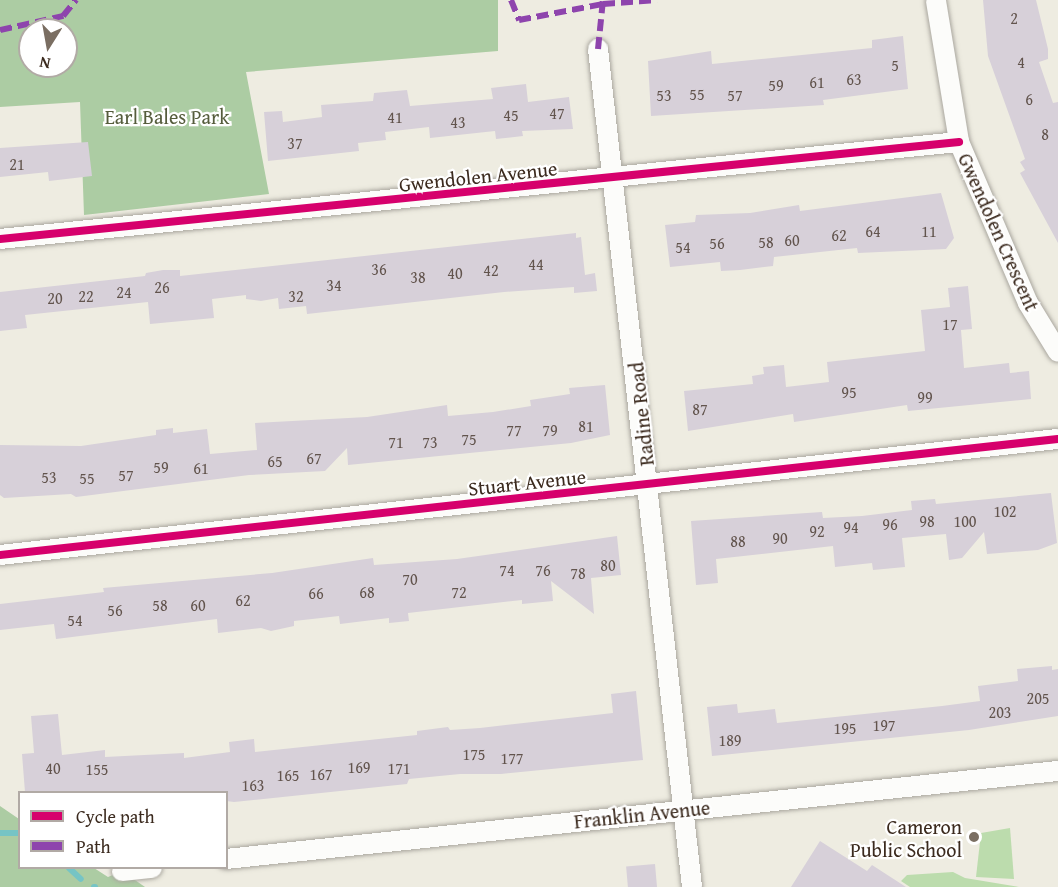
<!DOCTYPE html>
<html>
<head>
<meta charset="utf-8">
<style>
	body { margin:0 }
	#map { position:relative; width:1058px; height:887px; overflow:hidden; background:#eeece1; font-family:"Gentium Book Plus",serif }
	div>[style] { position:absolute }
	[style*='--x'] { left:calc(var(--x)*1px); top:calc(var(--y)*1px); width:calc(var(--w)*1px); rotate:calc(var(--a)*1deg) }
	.green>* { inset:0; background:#bcdcad }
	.forest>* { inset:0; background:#accca3 }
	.stream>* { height:6px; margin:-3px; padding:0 3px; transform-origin:3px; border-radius:3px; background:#76c4c5 }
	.building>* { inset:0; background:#d7d0d9; transform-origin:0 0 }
	.roads { filter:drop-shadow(0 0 2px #aaa79f) drop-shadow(0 0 2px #aaa79f) }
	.street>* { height:20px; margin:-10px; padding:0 10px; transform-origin:10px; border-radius:10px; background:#fcfcfa }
	.quiet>* { height:6px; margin-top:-3px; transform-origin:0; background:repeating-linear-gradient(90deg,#8e44ad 0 12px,transparent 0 18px) }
	.cycleway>* { height:8px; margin:-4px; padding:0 4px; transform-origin:4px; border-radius:4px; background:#d6006c }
	.dots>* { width:16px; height:16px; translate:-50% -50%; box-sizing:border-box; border:3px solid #fff; border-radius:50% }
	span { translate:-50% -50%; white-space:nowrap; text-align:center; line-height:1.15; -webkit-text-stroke:4.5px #fff; paint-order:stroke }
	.number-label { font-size:16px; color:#62544d }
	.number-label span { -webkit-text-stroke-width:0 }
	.park-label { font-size:20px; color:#555c3c }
	.street-label { font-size:20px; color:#3b2a1e }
	.poi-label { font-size:20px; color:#3b2a1e }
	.right { translate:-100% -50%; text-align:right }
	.legend { position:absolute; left:18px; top:791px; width:210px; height:78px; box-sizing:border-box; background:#fff; border:2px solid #b1aaa5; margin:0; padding:8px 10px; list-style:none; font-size:18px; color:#3b2a1e }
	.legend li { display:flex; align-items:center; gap:12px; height:30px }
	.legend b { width:30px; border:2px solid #b1aaa5 }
	.north { position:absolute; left:18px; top:18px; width:60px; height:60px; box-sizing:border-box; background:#fff; border:2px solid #b1aaa5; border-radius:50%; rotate:191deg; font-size:16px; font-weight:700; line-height:24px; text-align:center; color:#3b2a1e }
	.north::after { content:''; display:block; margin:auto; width:21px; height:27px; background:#7a6e62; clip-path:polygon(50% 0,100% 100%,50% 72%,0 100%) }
</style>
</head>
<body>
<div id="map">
	<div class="green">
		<i style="clip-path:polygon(1010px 828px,1014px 879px,976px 877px,981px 833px)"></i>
		<i style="clip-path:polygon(953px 872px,965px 878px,1019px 887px,910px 887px,901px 881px,907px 875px)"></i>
	</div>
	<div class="forest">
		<i style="clip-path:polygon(evenodd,0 0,498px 0,498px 51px,246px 72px,269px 194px,84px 215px,80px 102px,0 107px,0 0,30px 30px,66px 30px,66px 66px,30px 66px,30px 30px)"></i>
		<i style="clip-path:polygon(0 806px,19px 819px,20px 868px,94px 868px,108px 877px,122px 871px,145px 887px,0 887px)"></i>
	</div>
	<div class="stream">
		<i style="--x:0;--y:833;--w:20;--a:0"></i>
		<i style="--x:69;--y:868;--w:16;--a:43"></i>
		<i style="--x:94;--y:887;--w:1;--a:0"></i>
	</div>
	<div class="building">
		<i style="clip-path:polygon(983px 0,1036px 0,1048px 49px,1048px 59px,1039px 62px,1053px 103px,1058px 102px,1058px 243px,1020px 173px,1025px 170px,1020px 162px,1025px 159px,988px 56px)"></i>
		<i style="clip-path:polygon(903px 36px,908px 89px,823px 100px,824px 105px,651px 116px,648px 61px,711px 51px,712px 64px,872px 48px,872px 40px)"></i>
		<i style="clip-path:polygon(526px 84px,528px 102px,569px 97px,573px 129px,522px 131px,523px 136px,496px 139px,495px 131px,430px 138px,429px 127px,385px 132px,386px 140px,358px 143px,359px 151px,268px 161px,264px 112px,282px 111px,283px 122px,322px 117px,321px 105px,373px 101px,374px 93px,407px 90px,410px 106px,493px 99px,491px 88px)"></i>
		<i style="clip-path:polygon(88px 142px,92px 176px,49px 181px,48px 172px,0 177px,0 148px)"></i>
		<i style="clip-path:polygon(941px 193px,954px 238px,946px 249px,858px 253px,857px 248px,774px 257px,773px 266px,740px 270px,721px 271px,720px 262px,670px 267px,665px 225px,695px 222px,696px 215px,750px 213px,799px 205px,800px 211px)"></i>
		<i style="clip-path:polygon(576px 233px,576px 238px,581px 237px,585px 275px,595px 273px,597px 291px,574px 293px,574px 287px,504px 292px,307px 314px,306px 306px,279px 309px,278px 298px,261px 301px,246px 299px,246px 295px,212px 299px,214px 318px,150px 324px,148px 302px,25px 315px,27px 328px,0 331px,0 292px,145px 276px,146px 273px,163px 270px,180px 270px,180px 276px)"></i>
		<i style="clip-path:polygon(968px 286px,972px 329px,961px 330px,964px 368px,1009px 363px,1010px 373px,1029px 371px,1031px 399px,908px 411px,907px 405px,794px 422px,793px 414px,688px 431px,684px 391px,753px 384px,752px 376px,764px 374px,763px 367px,784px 365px,786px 387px,829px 382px,827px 362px,925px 351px,921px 310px,950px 307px,948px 288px)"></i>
		<i style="clip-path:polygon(605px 385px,610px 435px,571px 443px,348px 465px,347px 448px,325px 471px,249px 475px,76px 497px,71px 494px,4px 498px,0 495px,0 445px,81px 446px,156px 435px,156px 430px,173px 428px,173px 433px,207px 429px,210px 454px,257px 450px,255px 423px,367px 417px,447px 405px,448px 416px,493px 412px,531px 406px,530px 400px,570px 394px,569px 388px)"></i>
		<i style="clip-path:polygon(1051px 493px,1057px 543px,1038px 550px,987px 554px,984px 532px,962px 558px,949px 560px,946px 534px,902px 538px,905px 567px,873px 570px,872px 563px,835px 567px,833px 546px,716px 559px,718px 583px,696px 585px,691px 521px,822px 512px,823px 518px,862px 516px,912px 510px,911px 501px,935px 499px,936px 504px)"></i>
		<i style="clip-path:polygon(617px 536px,621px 575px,591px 578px,594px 614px,551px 581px,553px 601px,522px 604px,522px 600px,408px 613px,409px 621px,389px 623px,389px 618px,340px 624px,339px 616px,294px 621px,294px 626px,271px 631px,261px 628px,218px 633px,217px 619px,56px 639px,54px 624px,0 630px,0 604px,104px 592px,103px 588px,272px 573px,373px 558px,374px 565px,457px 559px)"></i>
		<i style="clip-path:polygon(1052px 666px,1052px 670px,1058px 669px,1058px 716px,969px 730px,712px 756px,707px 707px,737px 704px,738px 713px,775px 709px,777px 723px,942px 706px,980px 701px,978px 686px,1018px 681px,1017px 669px)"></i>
		<i style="clip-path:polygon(636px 691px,643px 760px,501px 774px,460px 774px,409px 779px,407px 784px,234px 802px,226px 801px,226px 792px,25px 792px,22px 754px,34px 753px,31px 716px,58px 714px,62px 755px,105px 750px,105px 757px,184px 753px,184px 758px,230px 752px,229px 742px,254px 739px,255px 752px,417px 735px,417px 731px,448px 727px,450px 730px,480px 728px,613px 713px,611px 694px)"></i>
		<i style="clip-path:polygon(820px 841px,867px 871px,872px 865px,906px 887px,791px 887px)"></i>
		<i style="left:655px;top:864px;width:23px;height:29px;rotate:85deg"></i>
	</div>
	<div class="roads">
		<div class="street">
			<i style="--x:936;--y:1;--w:143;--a:80.7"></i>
			<i style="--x:959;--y:142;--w:175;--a:66.8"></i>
			<i style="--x:1028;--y:303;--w:57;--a:58.5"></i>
			<i style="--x:598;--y:49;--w:843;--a:83.6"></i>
			<i style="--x:0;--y:239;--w:964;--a:-5.78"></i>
			<i style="--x:0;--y:555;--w:1064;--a:-6.26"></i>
			<i style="--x:226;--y:859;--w:837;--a:-6.04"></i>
			<i style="--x:122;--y:871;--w:30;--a:-6"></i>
		</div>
	</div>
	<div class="quiet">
		<i style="--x:511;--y:0;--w:22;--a:68"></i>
		<i style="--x:519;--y:20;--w:86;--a:-10.8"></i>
		<i style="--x:603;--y:4;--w:54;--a:-4.2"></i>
		<i style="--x:0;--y:30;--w:65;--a:-12.5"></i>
		<i style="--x:63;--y:16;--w:21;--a:-51"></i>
		<i style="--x:598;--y:49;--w:49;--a:-84.2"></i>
	</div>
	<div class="cycleway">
		<i style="--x:0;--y:239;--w:964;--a:-5.78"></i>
		<i style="--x:0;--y:555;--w:1064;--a:-6.26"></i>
	</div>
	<div class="dots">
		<i style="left:974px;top:837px;background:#7a6e62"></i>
	</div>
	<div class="number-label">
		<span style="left:1014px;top:18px">2</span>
		<span style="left:1021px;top:62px">4</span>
		<span style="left:895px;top:65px">5</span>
		<span style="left:854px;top:79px">63</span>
		<span style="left:817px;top:82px">61</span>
		<span style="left:776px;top:85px">59</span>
		<span style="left:697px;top:94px">55</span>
		<span style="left:664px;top:95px">53</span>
		<span style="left:735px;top:95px">57</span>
		<span style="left:1029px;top:99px">6</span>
		<span style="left:557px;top:113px">47</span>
		<span style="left:511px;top:115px">45</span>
		<span style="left:395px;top:117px">41</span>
		<span style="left:458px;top:122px">43</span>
		<span style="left:1045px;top:134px">8</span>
		<span style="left:295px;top:143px">37</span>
		<span style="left:17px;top:164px">21</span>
		<span style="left:873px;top:231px">64</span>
		<span style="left:929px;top:231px">11</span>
		<span style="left:839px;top:235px">62</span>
		<span style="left:792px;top:240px">60</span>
		<span style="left:766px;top:242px">58</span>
		<span style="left:717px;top:243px">56</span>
		<span style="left:683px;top:247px">54</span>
		<span style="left:536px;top:264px">44</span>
		<span style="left:379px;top:269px">36</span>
		<span style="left:491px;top:270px">42</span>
		<span style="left:455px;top:273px">40</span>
		<span style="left:418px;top:277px">38</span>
		<span style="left:334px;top:285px">34</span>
		<span style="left:162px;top:287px">26</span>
		<span style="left:124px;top:292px">24</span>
		<span style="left:86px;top:296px">22</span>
		<span style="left:296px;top:296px">32</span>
		<span style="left:55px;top:298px">20</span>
		<span style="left:950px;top:324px">17</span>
		<span style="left:849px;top:392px">95</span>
		<span style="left:925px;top:397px">99</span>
		<span style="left:700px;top:409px">87</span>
		<span style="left:586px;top:426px">81</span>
		<span style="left:514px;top:430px">77</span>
		<span style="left:550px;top:430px">79</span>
		<span style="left:469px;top:439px">75</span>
		<span style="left:396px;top:442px">71</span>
		<span style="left:430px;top:442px">73</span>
		<span style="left:314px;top:458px">67</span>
		<span style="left:275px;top:461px">65</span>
		<span style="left:161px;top:467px">59</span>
		<span style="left:201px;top:468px">61</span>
		<span style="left:126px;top:475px">57</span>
		<span style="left:49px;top:477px">53</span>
		<span style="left:87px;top:478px">55</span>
		<span style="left:1005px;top:511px">102</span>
		<span style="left:927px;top:521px">98</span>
		<span style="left:965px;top:521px">100</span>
		<span style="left:890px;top:524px">96</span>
		<span style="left:851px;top:527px">94</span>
		<span style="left:817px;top:531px">92</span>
		<span style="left:780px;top:538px">90</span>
		<span style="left:738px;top:541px">88</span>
		<span style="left:608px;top:565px">80</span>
		<span style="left:507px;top:570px">74</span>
		<span style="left:543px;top:570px">76</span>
		<span style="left:578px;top:573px">78</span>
		<span style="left:410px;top:579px">70</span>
		<span style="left:367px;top:592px">68</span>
		<span style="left:459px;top:592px">72</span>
		<span style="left:316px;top:593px">66</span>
		<span style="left:243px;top:600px">62</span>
		<span style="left:160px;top:605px">58</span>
		<span style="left:198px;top:605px">60</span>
		<span style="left:115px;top:610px">56</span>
		<span style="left:75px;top:620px">54</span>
		<span style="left:1038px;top:698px">205</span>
		<span style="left:1000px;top:712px">203</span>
		<span style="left:884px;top:725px">197</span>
		<span style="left:845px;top:728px">195</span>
		<span style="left:730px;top:740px">189</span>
		<span style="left:474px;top:754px">175</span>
		<span style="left:512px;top:758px">177</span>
		<span style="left:359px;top:767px">169</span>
		<span style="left:53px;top:768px">40</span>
		<span style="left:399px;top:768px">171</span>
		<span style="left:97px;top:769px">155</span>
		<span style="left:321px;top:774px">167</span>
		<span style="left:288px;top:775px">165</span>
		<span style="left:253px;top:785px">163</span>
	</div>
	<div class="park-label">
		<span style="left:167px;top:116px">Earl Bales Park</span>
	</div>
	<div class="street-label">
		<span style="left:478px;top:176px;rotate:-6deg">Gwendolen Avenue</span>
		<span style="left:999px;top:232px;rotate:66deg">Gwendolen Crescent</span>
		<span style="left:641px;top:414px;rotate:-96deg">Radine Road</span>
		<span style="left:527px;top:482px;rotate:-6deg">Stuart Avenue</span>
		<span style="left:642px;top:814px;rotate:-6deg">Franklin Avenue</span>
	</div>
	<div class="poi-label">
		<span class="right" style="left:962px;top:838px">Cameron<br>Public School</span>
	</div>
	<ul class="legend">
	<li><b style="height:8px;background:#d6006c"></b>Cycle path</li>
	<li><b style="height:8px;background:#8e44ad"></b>Path</li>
	</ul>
	<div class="north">N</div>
</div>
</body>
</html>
